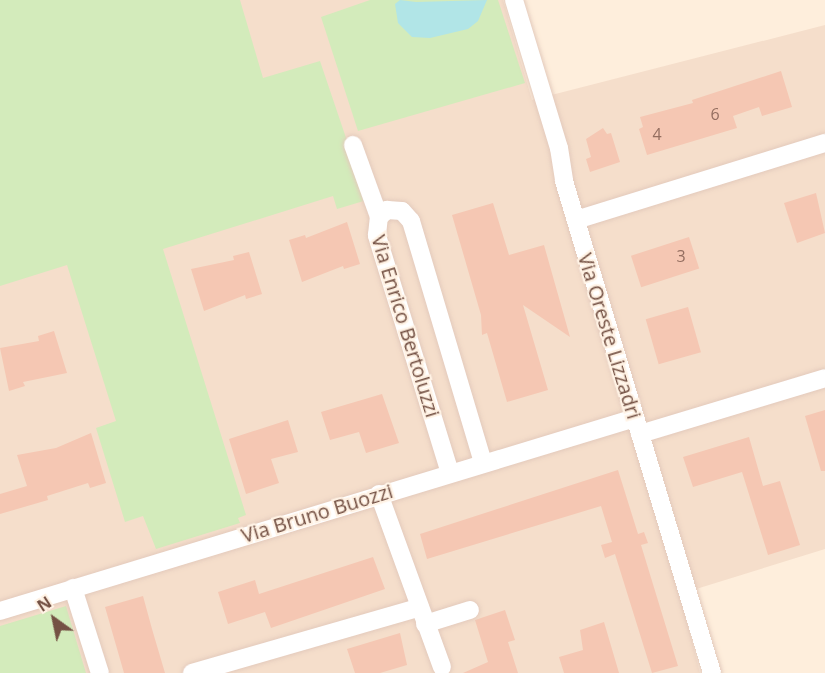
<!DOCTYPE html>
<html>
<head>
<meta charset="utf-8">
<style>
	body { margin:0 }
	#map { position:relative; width:825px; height:673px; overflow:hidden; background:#feeedc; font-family:"Open Sans",sans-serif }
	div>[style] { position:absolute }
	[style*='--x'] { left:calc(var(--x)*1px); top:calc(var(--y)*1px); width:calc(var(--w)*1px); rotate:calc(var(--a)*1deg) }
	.residential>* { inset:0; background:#f5decb }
	.green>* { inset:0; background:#d3ebbb }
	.water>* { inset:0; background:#b1e5e7 }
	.building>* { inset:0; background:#f5c7b3; transform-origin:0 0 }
	.roads { filter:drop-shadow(0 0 2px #e3cabc) drop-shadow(0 0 2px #e3cabc) }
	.minor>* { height:18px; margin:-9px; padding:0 9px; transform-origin:9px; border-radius:9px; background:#fff }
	span { translate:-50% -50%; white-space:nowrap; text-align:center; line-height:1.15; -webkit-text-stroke:4.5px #fff2e4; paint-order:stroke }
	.number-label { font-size:16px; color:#946e60 }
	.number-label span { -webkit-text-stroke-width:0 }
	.street-label { font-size:20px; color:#745144 }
	.north { position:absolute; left:24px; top:589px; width:60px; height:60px; -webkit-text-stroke:4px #fff2e4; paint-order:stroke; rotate:327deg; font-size:16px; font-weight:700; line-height:24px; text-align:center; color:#745144 }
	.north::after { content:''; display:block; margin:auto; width:21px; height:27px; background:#745144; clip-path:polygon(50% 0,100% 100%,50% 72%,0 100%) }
</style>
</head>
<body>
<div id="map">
	<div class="residential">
		<i style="clip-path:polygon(0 0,503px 0,532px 100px,825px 25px,825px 549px,680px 594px,700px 673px,0 673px)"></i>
	</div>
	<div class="green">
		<i style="clip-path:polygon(0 0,240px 0,263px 78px,320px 61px,367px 200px,337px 209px,333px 196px,163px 249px,246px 515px,238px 518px,240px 523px,156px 549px,143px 516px,125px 522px,96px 428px,116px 421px,67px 265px,0 286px)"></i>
		<i style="clip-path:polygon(370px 0,498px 0,525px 83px,358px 131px,321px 17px)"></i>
		<i style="clip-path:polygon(66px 606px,86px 673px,0 673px,0 626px)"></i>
	</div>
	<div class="water">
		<i style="clip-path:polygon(400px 0,416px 2px,487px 0,478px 21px,468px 29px,430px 38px,412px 37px,398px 23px,395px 4px)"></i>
	</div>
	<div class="building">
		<i style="clip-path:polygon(781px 71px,792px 107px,762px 116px,759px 107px,733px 116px,737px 128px,647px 155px,639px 129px,643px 127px,640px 117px,693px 103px,692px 100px)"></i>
		<i style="clip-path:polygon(603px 128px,607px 134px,611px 133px,620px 162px,590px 172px,586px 159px,591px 157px,586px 139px)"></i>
		<i style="clip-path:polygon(816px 193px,825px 233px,797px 243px,784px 203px)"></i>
		<i style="clip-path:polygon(493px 203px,509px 255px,544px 245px,570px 337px,523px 305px,548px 390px,507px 402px,487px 333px,482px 335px,481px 315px,452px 215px)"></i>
		<i style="clip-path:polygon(347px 222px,360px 264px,344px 269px,343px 266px,302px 282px,289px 240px,305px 235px,306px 238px)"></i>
		<i style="left:689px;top:237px;width:33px;height:61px;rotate:72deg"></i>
		<i style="clip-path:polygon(249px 252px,262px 294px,246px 299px,245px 295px,204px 311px,191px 269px,234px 260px,233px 256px)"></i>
		<i style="left:688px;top:307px;width:47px;height:44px;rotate:74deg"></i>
		<i style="clip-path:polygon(54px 331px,67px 373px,23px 382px,25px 386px,9px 391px,0 348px,39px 341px,38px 336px)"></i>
		<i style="clip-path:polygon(382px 394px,399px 443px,366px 453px,359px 432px,330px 440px,321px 412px)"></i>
		<i style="clip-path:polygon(825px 410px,825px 471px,821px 471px,805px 416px)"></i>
		<i style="clip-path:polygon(288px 420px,298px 452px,271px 459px,279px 483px,246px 494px,229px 439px)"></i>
		<i style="clip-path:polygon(91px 433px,106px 483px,90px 488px,88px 483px,47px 496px,48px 500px,0 514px,0 494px,27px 486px,17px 455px,56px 448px)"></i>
		<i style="clip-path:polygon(749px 437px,763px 486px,780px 481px,800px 545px,768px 555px,742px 472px,693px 487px,683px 457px)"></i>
		<i style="clip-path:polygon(618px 470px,638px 534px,644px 532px,648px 543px,641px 545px,678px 666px,652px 673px,615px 554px,605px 558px,601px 545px,612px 542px,601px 506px,427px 559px,420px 534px)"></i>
		<i style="clip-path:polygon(373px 557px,385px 589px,271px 628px,265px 612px,228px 624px,218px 592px,255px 580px,259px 594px)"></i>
		<i style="clip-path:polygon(143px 596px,152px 629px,165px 673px,124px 673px,105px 607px)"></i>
		<i style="clip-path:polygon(505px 610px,515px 640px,508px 642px,518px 673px,463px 673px,488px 662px,475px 620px)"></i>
		<i style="clip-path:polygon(604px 622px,619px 673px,564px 673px,559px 657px,583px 650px,580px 630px)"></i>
		<i style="clip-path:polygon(400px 633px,407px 665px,380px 673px,355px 673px,347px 649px)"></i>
	</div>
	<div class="roads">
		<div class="minor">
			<i style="--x:514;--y:0;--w:155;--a:73.1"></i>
			<i style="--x:559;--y:148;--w:33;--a:81"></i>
			<i style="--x:564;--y:181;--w:514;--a:73.26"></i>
			<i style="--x:353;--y:145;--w:77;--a:70.1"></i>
			<i style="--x:576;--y:220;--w:261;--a:-17.2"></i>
			<i style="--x:640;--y:434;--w:193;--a:-16.8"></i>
			<i style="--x:450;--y:473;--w:249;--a:-107.1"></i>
			<i style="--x:377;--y:235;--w:18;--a:-84"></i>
			<i style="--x:379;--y:217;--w:11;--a:-41"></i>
			<i style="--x:387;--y:210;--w:15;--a:4"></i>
			<i style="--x:402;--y:211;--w:13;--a:48"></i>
			<i style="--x:411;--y:221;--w:252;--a:73.4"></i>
			<i style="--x:379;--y:494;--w:184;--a:70"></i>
			<i style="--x:73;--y:588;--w:89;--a:72.4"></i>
			<i style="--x:0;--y:611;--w:664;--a:-16.91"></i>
			<i style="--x:425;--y:624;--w:47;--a:-17.3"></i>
			<i style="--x:192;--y:673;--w:237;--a:-16.1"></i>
		</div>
	</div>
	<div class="number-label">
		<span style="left:715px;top:114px">6</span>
		<span style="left:657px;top:134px">4</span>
		<span style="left:681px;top:256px">3</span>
	</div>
	<div class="street-label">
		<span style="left:406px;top:326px;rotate:73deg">Via Enrico Bertoluzzi</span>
		<span style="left:610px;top:336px;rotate:73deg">Via Oreste Lizzadri</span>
		<span style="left:317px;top:513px;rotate:-17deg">Via Bruno Buozzi</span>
	</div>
	<div class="north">N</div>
</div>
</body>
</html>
